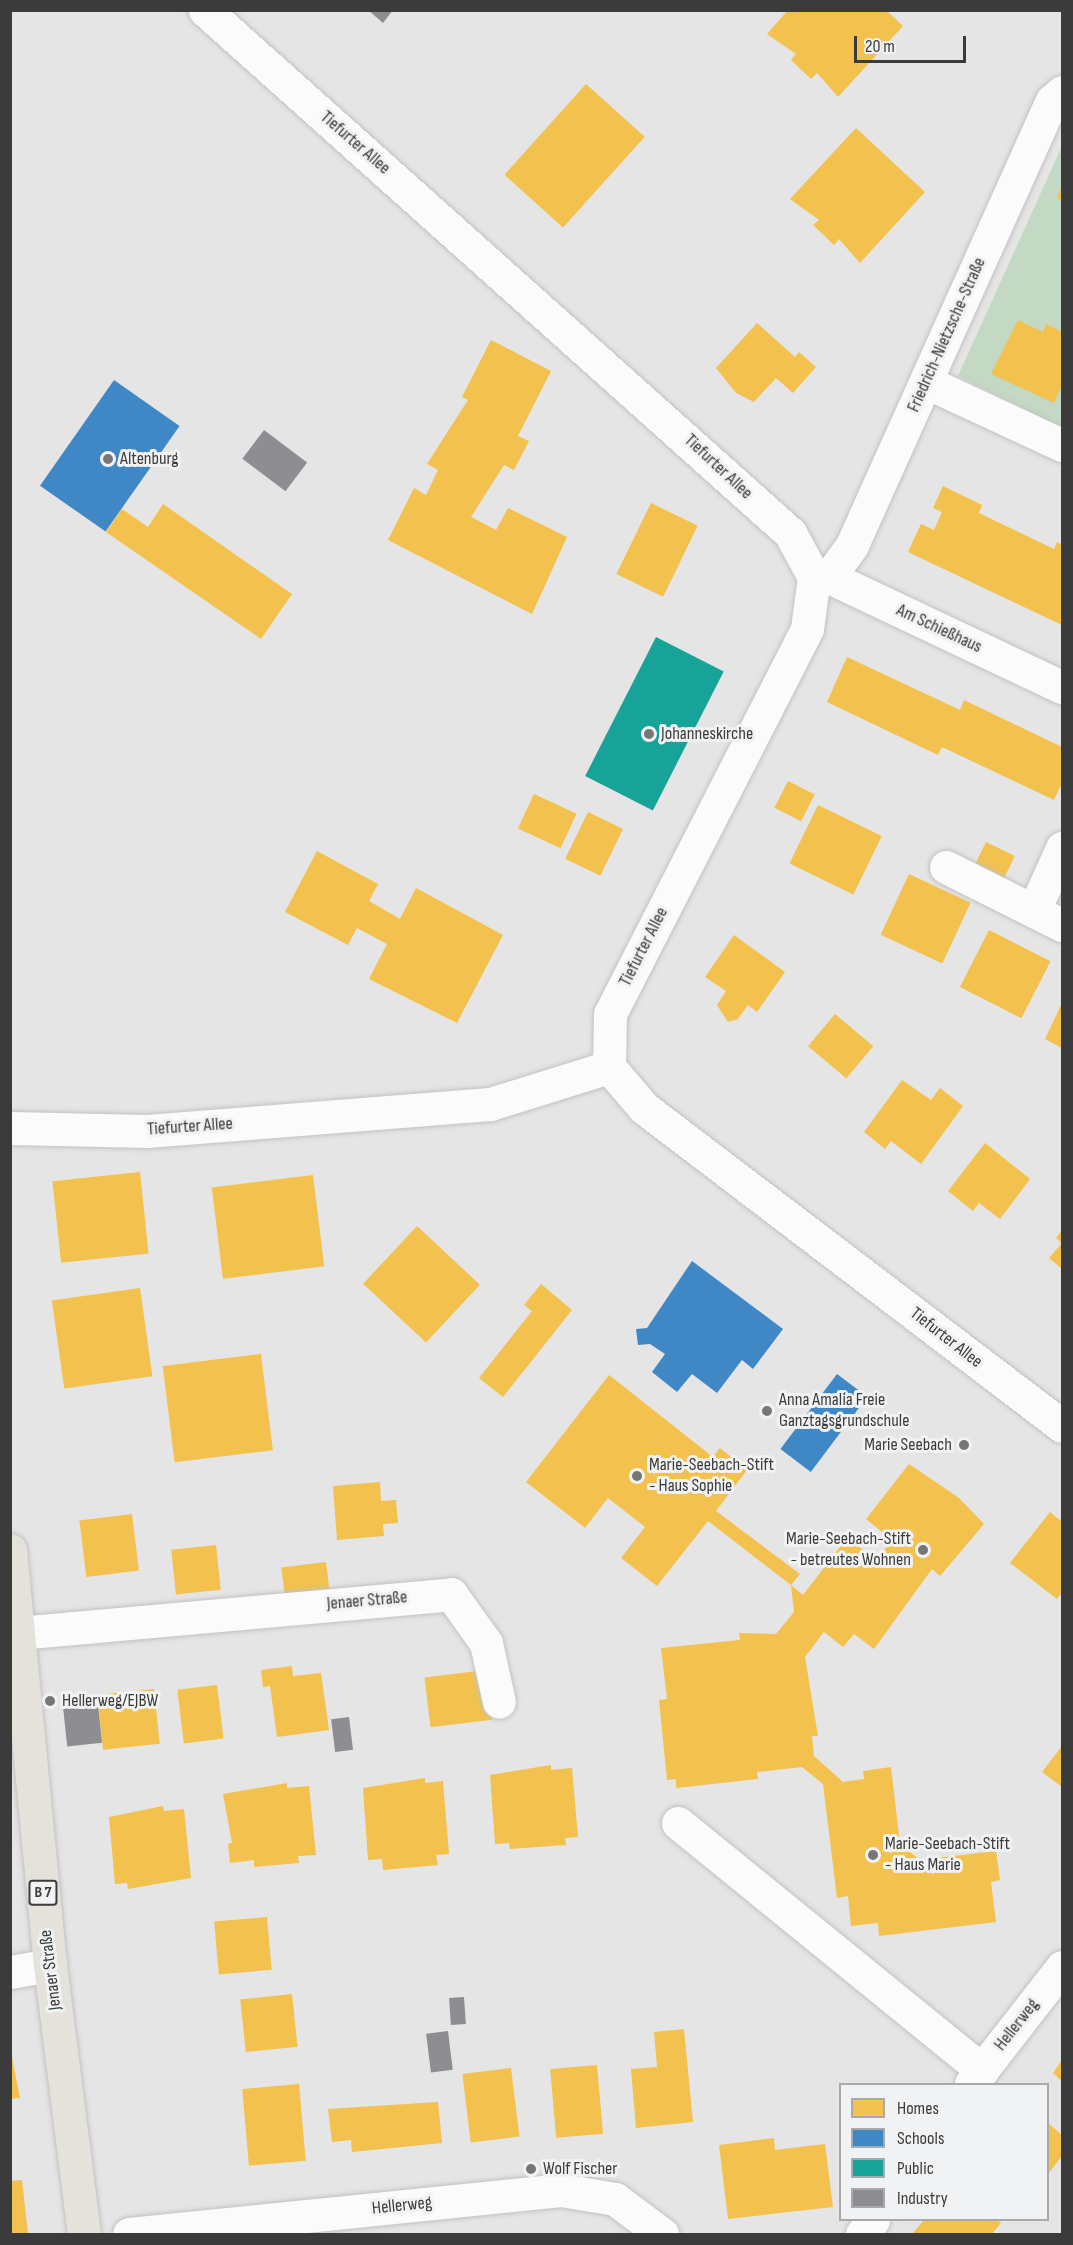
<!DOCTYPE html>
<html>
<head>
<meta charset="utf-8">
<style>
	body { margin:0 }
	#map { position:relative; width:1073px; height:2245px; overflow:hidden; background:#e5e5e5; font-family:"Sofia Sans Condensed",sans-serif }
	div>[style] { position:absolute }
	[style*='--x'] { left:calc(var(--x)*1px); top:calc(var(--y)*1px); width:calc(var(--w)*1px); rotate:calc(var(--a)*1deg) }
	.green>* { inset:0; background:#c3d9c3 }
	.homes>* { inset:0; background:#f2c14e; transform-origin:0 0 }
	.schools>* { inset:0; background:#3f88c5; transform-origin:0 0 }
	.public>* { inset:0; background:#17a398; transform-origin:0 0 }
	.industry>* { inset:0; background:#8d8d92; transform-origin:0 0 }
	.roads { filter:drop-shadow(0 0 2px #c2c2c2) drop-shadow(0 0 2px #c2c2c2) }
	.minor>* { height:33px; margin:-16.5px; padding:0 16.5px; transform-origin:16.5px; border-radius:16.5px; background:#fbfbfb }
	.major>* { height:33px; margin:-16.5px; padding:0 16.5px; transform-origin:16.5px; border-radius:16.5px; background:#e5e2dc }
	.dots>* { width:16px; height:16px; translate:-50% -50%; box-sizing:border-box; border:3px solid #f1f2f3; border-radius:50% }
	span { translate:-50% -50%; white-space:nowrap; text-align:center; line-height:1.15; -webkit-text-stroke:6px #f1f2f3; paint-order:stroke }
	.shield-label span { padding:2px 4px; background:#f1f2f3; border:2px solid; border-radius:4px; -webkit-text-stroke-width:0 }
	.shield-label { font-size:16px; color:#3b3b3c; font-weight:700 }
	.street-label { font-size:18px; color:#3b3b3c }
	.poi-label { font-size:18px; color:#3b3b3c }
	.left { translate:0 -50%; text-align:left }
	.right { translate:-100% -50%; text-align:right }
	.frame { position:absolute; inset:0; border:12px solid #3b3b3c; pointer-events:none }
	.legend { position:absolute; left:839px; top:2083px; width:210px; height:138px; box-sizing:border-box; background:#f1f2f3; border:2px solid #a8a9aa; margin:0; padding:8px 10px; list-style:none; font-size:18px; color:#3b3b3c }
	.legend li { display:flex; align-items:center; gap:12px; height:30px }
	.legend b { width:30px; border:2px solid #a8a9aa }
	.scale { position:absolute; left:854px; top:36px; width:112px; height:27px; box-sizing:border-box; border:3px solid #3b3b3c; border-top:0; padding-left:8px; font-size:18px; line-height:21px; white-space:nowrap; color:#3b3b3c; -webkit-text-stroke:4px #f1f2f3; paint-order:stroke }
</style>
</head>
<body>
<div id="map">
	<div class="green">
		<i style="clip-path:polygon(1062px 146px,1062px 428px,958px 376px)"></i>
	</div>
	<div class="homes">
		<i style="clip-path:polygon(788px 10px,886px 10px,903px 26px,838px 97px,817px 73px,811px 79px,791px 60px,796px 54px,767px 34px)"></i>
		<i style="left:586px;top:84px;width:79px;height:122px;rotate:42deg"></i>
		<i style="clip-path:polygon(856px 128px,925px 192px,860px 263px,839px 239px,834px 245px,813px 225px,819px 220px,790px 199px)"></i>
		<i style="clip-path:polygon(1062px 186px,1062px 201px,1057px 198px)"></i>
		<i style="clip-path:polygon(1018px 320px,1043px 332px,1046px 324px,1062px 332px,1062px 385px,1054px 403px,991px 374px)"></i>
		<i style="clip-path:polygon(757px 323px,795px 357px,799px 352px,816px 367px,793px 393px,776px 378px,754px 402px,736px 393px,716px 368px)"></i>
		<i style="clip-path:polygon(491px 340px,551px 371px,518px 436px,529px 441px,514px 470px,504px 465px,471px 517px,496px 530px,508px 508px,567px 537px,532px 614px,388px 540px,414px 488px,426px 495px,438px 470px,427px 464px,468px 400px,462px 397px)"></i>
		<i style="clip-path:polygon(943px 486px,982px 505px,979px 513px,1054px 549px,1057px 542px,1062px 545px,1062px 625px,908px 552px,921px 524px,934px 530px,942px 512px,933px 508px)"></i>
		<i style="left:651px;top:503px;width:52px;height:79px;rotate:26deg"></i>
		<i style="clip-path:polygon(163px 504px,292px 594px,261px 639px,106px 532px,122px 509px,148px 527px)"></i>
		<i style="clip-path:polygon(847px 657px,960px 710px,964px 700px,1062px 747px,1062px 783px,1054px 800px,942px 747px,938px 755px,827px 702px)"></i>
		<i style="left:788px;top:781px;width:30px;height:30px;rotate:27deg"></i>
		<i style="left:534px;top:794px;width:47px;height:38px;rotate:25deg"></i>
		<i style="left:818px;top:805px;width:71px;height:65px;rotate:26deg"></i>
		<i style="left:588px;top:812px;width:39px;height:52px;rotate:26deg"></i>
		<i style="left:986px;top:842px;width:32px;height:31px;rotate:26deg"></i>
		<i style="clip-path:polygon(317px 851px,378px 884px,369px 901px,400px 919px,416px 888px,503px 935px,457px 1023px,369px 979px,387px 944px,357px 928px,348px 945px,285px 912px)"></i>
		<i style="left:909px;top:874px;width:68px;height:67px;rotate:25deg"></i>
		<i style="left:989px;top:930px;width:69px;height:64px;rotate:27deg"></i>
		<i style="clip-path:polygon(734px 935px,785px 972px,757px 1012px,748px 1005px,738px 1019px,728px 1022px,717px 1005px,726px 991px,705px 977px)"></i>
		<i style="clip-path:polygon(1062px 1003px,1062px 1048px,1045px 1039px)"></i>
		<i style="left:835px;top:1014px;width:50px;height:42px;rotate:40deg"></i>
		<i style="clip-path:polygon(902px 1080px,931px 1100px,940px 1088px,963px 1106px,921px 1164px,891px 1141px,885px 1149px,864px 1132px)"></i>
		<i style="clip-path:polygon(985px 1143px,1030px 1179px,1000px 1219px,979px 1203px,973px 1211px,948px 1191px)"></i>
		<i style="left:140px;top:1172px;width:82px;height:88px;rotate:84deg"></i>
		<i style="left:313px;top:1175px;width:92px;height:102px;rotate:83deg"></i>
		<i style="left:417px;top:1226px;width:86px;height:79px;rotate:43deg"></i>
		<i style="clip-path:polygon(1062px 1230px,1062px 1269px,1049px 1258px,1062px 1243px,1056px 1238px)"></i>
		<i style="clip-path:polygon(541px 1284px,572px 1310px,503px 1397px,479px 1378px,532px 1311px,524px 1305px)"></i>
		<i style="left:140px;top:1288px;width:89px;height:89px;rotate:82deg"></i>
		<i style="left:261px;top:1354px;width:97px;height:99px;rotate:83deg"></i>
		<i style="clip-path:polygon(609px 1375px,713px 1457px,720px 1448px,747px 1470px,716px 1511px,800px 1574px,791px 1585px,708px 1521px,657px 1586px,621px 1558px,645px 1527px,608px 1498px,585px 1528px,526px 1482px)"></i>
		<i style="clip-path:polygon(909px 1464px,959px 1498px,984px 1524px,940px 1576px,932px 1569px,874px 1649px,854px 1634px,843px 1647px,824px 1632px,805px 1657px,818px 1736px,812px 1736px,814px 1756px,843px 1782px,864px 1779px,863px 1771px,891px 1767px,900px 1844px,920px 1860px,996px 1851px,1000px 1880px,991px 1882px,996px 1922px,879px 1936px,878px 1923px,851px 1926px,848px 1896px,837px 1898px,823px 1784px,802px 1767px,757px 1772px,758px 1779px,676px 1788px,676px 1779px,667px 1780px,659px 1700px,667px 1699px,661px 1648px,740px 1640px,739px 1633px,776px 1634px,794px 1612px,791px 1585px,803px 1595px,847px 1538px,877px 1560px,892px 1540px,866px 1519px)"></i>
		<i style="clip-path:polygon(380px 1482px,381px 1501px,396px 1500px,398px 1523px,383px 1524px,384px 1536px,337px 1540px,333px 1486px)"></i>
		<i style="clip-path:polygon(1050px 1512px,1062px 1522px,1062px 1592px,1057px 1599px,1010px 1563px)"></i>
		<i style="left:132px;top:1514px;width:57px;height:53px;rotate:83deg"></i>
		<i style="left:216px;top:1545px;width:45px;height:45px;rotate:84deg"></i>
		<i style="left:326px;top:1562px;width:32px;height:45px;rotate:83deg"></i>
		<i style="clip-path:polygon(292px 1666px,293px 1676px,321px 1673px,329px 1730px,277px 1737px,270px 1686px,263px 1687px,261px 1670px)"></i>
		<i style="left:486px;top:1670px;width:50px;height:62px;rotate:83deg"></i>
		<i style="left:217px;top:1685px;width:54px;height:40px;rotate:83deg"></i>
		<i style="left:154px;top:1689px;width:55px;height:57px;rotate:84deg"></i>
		<i style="clip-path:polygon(1062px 1746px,1062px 1787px,1042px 1772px)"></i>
		<i style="clip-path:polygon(551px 1765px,551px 1770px,572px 1768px,578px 1837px,565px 1838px,566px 1845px,510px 1849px,509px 1843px,495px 1844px,490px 1775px)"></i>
		<i style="clip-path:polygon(425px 1778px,425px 1783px,443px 1781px,449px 1854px,436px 1855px,438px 1865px,383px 1870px,382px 1859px,368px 1860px,363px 1788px)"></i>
		<i style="clip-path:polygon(287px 1783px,287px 1788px,309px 1786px,316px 1855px,298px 1856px,299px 1863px,254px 1867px,254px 1860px,230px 1863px,228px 1844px,232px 1843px,223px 1794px)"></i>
		<i style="clip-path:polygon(163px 1806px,164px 1811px,184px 1809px,191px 1878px,128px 1889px,127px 1883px,115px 1884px,109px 1817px)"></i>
		<i style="left:267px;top:1917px;width:53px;height:53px;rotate:85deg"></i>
		<i style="left:292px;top:1994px;width:53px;height:52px;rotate:84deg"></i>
		<i style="clip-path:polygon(684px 2029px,693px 2122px,636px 2128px,631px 2069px,657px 2067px,654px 2032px)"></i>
		<i style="clip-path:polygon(10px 2047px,20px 2098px,10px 2099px)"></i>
		<i style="clip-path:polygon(1062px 2060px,1062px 2081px,1053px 2073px)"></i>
		<i style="left:597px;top:2065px;width:69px;height:47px;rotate:85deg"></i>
		<i style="left:511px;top:2068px;width:69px;height:49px;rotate:83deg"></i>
		<i style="left:299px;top:2084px;width:77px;height:57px;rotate:85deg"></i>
		<i style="clip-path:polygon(438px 2102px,442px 2143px,352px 2152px,351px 2140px,332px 2142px,328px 2109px)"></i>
		<i style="clip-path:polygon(1048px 2123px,1062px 2135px,1062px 2156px,1048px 2174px)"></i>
		<i style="clip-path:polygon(774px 2138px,775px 2150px,825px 2144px,833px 2207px,728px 2219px,719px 2145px)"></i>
		<i style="clip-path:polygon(22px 2180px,28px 2234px,10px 2234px,10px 2181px)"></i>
		<i style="clip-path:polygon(924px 2220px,997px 2220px,1001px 2223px,992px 2234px,912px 2234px)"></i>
	</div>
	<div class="schools">
		<i style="left:114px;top:380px;width:80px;height:129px;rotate:35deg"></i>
		<i style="clip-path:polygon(692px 1261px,783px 1329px,753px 1369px,742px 1360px,717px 1393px,692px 1374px,677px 1392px,652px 1372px,665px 1354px,650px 1344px,638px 1345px,636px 1329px,647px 1328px)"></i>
		<i style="left:837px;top:1374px;width:38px;height:94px;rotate:37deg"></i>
	</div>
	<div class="public">
		<i style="left:656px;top:637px;width:76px;height:156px;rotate:27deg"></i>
	</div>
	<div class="industry">
		<i style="clip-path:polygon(368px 10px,393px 10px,383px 23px)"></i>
		<i style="left:264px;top:430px;width:54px;height:36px;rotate:37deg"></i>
		<i style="left:97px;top:1695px;width:48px;height:35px;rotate:84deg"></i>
		<i style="left:349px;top:1717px;width:33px;height:18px;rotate:83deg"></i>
		<i style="left:464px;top:1997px;width:27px;height:15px;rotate:86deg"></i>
		<i style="left:448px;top:2031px;width:39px;height:22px;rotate:83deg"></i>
	</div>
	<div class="roads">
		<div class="minor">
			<i style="--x:205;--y:10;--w:785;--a:41.8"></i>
			<i style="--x:790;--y:533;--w:50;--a:61.4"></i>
			<i style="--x:814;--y:577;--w:52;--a:97.7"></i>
			<i style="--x:807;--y:629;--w:432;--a:117.1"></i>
			<i style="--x:610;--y:1014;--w:53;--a:91.1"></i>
			<i style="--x:609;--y:1067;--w:54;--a:49.5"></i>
			<i style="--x:644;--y:1108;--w:525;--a:37.26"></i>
			<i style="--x:926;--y:382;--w:150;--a:24.9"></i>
			<i style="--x:814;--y:577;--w:15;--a:0"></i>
			<i style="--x:829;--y:577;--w:258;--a:25.3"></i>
			<i style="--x:829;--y:577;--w:39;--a:-54"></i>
			<i style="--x:852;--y:545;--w:487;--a:-65.8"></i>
			<i style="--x:1052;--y:101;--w:13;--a:-42"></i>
			<i style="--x:946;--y:867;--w:130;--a:26.6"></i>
			<i style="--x:1035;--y:908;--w:66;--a:-65.8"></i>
			<i style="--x:10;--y:1128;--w:137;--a:1.3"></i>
			<i style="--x:147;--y:1131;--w:344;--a:-4.5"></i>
			<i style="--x:490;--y:1104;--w:125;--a:-17.3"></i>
			<i style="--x:18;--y:1633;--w:435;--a:-5.1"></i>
			<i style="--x:451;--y:1594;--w:60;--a:54.5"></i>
			<i style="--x:486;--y:1643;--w:60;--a:77.6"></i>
			<i style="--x:678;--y:1823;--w:392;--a:39.1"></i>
			<i style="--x:10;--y:1972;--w:41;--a:-9.9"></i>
			<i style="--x:971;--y:2084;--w:148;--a:-52.1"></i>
			<i style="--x:129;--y:2234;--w:434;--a:-5.8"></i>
			<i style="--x:561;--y:2190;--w:55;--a:9.5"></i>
			<i style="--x:615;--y:2199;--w:59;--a:36.7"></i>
			<i style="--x:862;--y:2234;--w:18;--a:-52"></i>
		</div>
		<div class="major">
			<i style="--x:10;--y:1550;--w:417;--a:84.5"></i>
			<i style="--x:50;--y:1965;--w:271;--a:82.8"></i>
		</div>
	</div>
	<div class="dots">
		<i style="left:108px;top:459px;background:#767677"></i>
		<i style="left:649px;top:734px;background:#767677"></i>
		<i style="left:767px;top:1411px;background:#767677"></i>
		<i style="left:964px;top:1445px;background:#767677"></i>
		<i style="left:637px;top:1476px;background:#767677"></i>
		<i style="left:923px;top:1550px;background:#767677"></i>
		<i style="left:50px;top:1701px;background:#767677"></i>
		<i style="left:873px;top:1855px;background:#767677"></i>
		<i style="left:531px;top:2169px;background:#767677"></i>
	</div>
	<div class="shield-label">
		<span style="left:43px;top:1893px">B 7</span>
	</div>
	<div class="street-label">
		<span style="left:355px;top:143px;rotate:41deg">Tiefurter Allee</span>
		<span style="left:947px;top:335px;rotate:-66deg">Friedrich-Nietzsche-Straße</span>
		<span style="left:718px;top:467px;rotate:43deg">Tiefurter Allee</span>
		<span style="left:939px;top:629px;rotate:25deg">Am Schießhaus</span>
		<span style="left:644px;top:947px;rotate:-63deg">Tiefurter Allee</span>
		<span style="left:190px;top:1127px;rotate:-4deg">Tiefurter Allee</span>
		<span style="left:946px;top:1338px;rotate:38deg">Tiefurter Allee</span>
		<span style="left:367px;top:1601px;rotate:-5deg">Jenaer Straße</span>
		<span style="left:51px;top:1970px;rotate:-97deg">Jenaer Straße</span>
		<span style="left:1017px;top:2025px;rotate:-52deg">Hellerweg</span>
		<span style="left:402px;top:2206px;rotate:-6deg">Hellerweg</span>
	</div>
	<div class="poi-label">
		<span class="left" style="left:120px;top:459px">Altenburg</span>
		<span class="left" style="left:661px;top:734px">Johanneskirche</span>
		<span class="left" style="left:779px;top:1411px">Anna Amalia Freie<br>Ganztagsgrundschule</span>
		<span class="right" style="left:952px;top:1445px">Marie Seebach</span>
		<span class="left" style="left:649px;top:1476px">Marie-Seebach-Stift<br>- Haus Sophie</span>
		<span class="right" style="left:911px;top:1550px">Marie-Seebach-Stift<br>- betreutes Wohnen</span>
		<span class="left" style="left:62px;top:1701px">Hellerweg/EJBW</span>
		<span class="left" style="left:885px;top:1855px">Marie-Seebach-Stift<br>- Haus Marie</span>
		<span class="left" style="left:543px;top:2169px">Wolf Fischer</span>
	</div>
	<div class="frame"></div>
	<ul class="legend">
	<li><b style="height:16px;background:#f2c14e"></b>Homes</li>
	<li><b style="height:16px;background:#3f88c5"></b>Schools</li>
	<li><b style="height:16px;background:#17a398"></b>Public</li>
	<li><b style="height:16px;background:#8d8d92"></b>Industry</li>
	</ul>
	<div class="scale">20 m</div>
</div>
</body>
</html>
